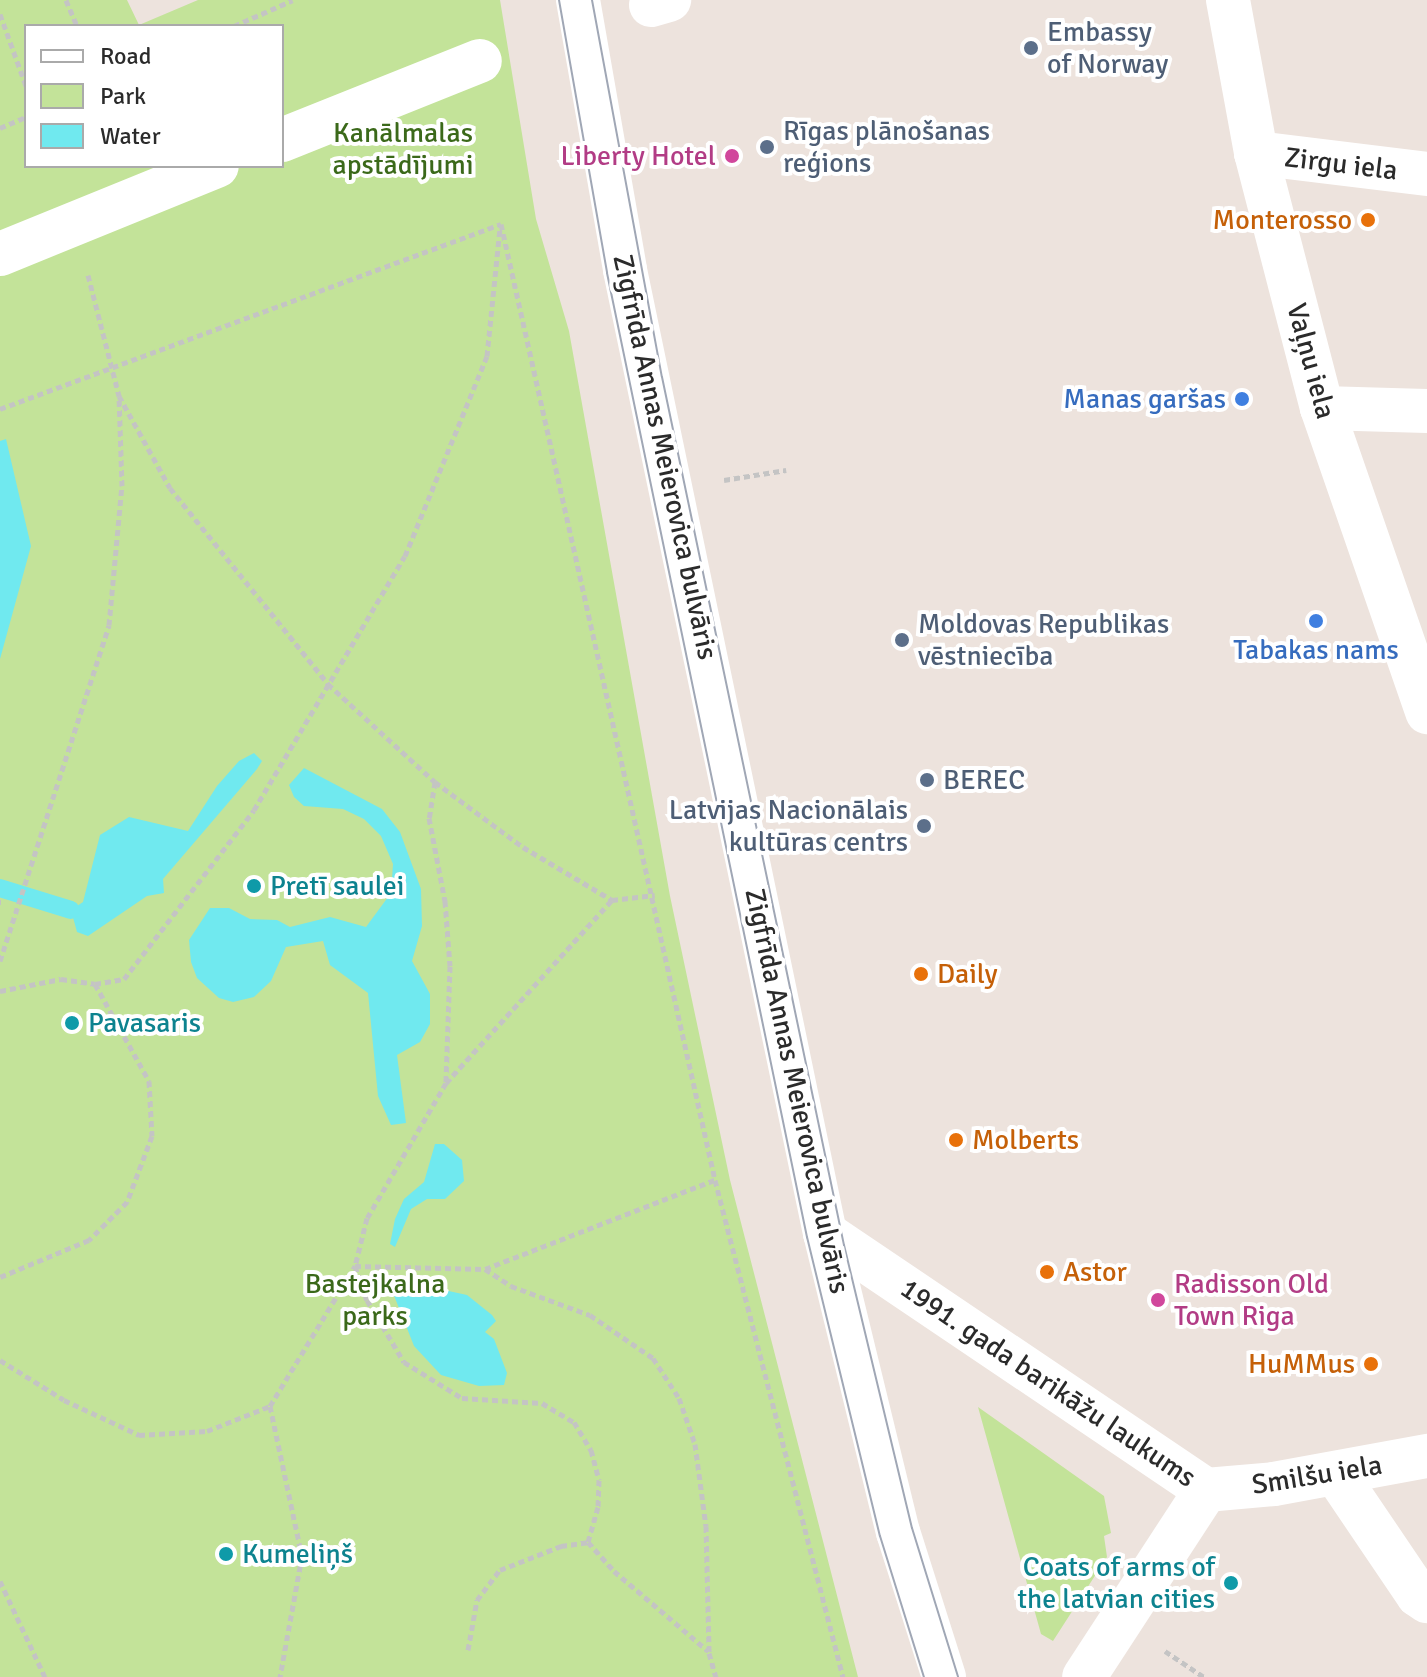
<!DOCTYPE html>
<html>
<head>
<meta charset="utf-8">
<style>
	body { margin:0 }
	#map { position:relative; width:1427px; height:1677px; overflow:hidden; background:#ede3dd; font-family:Signika,sans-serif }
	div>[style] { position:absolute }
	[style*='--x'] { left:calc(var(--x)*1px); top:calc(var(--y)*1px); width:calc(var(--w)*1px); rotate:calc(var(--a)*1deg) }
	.green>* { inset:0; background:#c3e399 }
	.water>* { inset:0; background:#70e9ef }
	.stream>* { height:18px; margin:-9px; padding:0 9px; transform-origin:9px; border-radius:9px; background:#70e9ef }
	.path>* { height:5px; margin-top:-2.5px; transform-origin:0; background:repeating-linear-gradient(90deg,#c4c4c4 0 6px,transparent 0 10px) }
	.street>* { height:44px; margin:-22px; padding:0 22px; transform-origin:22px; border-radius:22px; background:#fff }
	.secondary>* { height:44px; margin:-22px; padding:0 22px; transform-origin:22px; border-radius:22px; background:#fff }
	.tram>* { height:2px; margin:-1px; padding:0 1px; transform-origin:1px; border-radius:1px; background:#a0a7b5 }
	.dots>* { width:22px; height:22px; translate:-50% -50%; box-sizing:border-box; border:4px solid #fff; border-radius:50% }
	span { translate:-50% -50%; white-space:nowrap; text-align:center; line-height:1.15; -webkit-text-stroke:8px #fff; paint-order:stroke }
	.service-label { font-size:28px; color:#4e5e75 }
	.left { translate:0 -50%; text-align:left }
	.right { translate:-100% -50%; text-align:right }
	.park-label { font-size:28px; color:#3b691a }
	.hotel-label { font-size:28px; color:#b23c85 }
	.street-label { font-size:28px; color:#2b2b2b }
	.food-label { font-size:28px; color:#c56008 }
	.shop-label { font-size:28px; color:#366cbe }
	.culture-label { font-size:28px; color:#0d838f }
	.legend { position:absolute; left:24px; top:24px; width:260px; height:144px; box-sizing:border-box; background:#fff; border:2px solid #aaa; margin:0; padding:10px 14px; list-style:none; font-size:24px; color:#2b2b2b }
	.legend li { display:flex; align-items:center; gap:16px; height:40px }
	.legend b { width:40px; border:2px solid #aaa }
</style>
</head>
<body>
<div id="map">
	<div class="green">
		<i style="clip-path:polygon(evenodd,0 0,127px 0,139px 25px,198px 0,500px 0,536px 219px,569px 331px,670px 896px,730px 1180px,858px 1677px,0 1677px,0 0,26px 26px,282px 26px,282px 166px,26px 166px,26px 26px)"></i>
		<i style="clip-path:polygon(978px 1407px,1104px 1496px,1111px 1533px,1104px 1536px,1107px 1557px,1053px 1641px,1041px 1634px)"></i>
	</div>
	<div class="water">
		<i style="clip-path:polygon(6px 439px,31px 546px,0 659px,0 441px)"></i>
		<i style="clip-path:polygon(254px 753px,262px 761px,257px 769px,163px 879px,164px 893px,147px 896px,88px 936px,77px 932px,71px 910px,83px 902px,100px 835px,129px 817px,188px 831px,217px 786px,239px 761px)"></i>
		<i style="clip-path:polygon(304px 768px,382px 809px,400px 832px,421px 889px,422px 926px,412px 961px,430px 994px,430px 1024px,420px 1042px,397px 1055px,406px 1123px,391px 1125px,378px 1096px,368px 993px,330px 965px,323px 941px,286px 947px,271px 981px,254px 997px,233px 1002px,219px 998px,197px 978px,191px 962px,189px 940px,210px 908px,229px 908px,250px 919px,277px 920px,290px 927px,330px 917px,366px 927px,391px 893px,393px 864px,381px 836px,364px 819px,343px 809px,304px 806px,294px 797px,289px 785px)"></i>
		<i style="clip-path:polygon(435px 1144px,444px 1144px,462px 1160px,464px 1181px,445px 1199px,427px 1199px,411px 1209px,395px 1247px,390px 1244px,395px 1219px,404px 1199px,424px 1182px)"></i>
		<i style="clip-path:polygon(421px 1285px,467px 1295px,492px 1315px,496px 1321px,485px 1332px,494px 1339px,507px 1373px,504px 1385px,479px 1386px,441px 1375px,414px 1346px,393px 1293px)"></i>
	</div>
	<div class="stream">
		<i style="--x:0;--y:888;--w:74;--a:17.2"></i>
	</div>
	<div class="path">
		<i style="--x:66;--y:0;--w:28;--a:67"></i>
		<i style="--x:0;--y:14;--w:77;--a:70.1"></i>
		<i style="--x:234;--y:26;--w:64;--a:-23.8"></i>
		<i style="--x:0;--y:128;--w:28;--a:-23"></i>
		<i style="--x:501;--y:224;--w:980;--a:77.38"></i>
		<i style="--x:715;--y:1180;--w:513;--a:75.56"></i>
		<i style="--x:88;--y:275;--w:125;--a:75.6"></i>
		<i style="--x:119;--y:396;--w:105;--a:61"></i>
		<i style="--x:170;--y:488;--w:252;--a:51.1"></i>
		<i style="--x:328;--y:684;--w:145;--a:42.5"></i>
		<i style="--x:435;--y:782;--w:109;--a:36.5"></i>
		<i style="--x:523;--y:847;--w:104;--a:30.8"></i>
		<i style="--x:612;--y:900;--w:43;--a:-6.6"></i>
		<i style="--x:0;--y:409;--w:534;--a:-20.27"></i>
		<i style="--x:724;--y:480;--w:63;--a:-9.2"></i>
		<i style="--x:435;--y:782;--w:36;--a:99"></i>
		<i style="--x:429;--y:818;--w:85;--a:79.1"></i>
		<i style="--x:445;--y:901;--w:65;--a:85.6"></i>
		<i style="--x:450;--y:966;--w:117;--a:92"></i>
		<i style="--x:446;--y:1083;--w:156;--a:120.3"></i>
		<i style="--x:367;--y:1218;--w:49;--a:104"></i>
		<i style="--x:355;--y:1266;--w:36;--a:71"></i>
		<i style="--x:367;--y:1300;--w:72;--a:59.2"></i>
		<i style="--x:404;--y:1362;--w:68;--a:31.8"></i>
		<i style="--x:462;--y:1398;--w:80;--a:3.6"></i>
		<i style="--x:542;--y:1403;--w:37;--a:31"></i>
		<i style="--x:574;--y:1422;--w:33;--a:59"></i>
		<i style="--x:591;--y:1450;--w:31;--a:75"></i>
		<i style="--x:599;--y:1480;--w:27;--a:92"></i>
		<i style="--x:598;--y:1507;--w:36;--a:106"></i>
		<i style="--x:0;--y:902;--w:1;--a:0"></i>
		<i style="--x:0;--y:961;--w:353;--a:-72"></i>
		<i style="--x:109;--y:625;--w:140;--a:-84.7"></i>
		<i style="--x:122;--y:486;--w:89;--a:-91.9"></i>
		<i style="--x:95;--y:984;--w:29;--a:-10"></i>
		<i style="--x:124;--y:979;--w:213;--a:-52.4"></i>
		<i style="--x:254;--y:810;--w:295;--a:-59.3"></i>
		<i style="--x:405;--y:556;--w:216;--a:-67.7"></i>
		<i style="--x:487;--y:356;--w:130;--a:-84.2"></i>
		<i style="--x:0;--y:991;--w:62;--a:-11.1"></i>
		<i style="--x:61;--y:979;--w:34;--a:8"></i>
		<i style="--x:95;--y:984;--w:111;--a:60.9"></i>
		<i style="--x:149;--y:1081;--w:55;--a:86.9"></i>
		<i style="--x:152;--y:1136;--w:71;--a:110.7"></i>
		<i style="--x:127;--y:1202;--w:54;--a:135"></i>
		<i style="--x:89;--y:1240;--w:96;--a:157.4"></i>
		<i style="--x:446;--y:1083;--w:247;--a:-47.8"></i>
		<i style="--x:485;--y:1269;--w:31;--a:33"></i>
		<i style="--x:511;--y:1286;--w:84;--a:20.2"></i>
		<i style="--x:590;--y:1315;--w:76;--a:34.3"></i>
		<i style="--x:653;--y:1358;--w:48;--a:57"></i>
		<i style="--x:679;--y:1398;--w:49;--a:70.8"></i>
		<i style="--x:695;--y:1444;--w:83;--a:82.4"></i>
		<i style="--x:706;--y:1526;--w:127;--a:88.6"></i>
		<i style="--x:709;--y:1653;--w:25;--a:74"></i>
		<i style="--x:0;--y:1360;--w:75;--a:32"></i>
		<i style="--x:64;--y:1400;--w:83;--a:25"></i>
		<i style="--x:139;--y:1435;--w:68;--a:-3.4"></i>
		<i style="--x:207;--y:1431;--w:68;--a:-21.6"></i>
		<i style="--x:270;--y:1406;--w:153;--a:78"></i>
		<i style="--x:302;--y:1556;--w:123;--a:100.3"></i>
		<i style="--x:270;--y:1406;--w:164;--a:-58.7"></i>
		<i style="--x:355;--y:1266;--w:130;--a:1.3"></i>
		<i style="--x:485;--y:1269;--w:247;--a:-21.2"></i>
		<i style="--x:588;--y:1542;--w:39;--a:48"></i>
		<i style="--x:614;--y:1571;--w:123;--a:40.4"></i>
		<i style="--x:0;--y:1581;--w:106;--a:64.9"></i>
		<i style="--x:468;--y:1650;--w:51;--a:-79.8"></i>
		<i style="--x:477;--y:1600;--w:38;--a:-53"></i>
		<i style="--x:500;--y:1570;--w:66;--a:-21.5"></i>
		<i style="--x:561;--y:1546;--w:27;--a:-8"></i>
		<i style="--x:1165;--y:1651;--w:47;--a:33.7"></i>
	</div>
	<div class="street">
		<i style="--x:1228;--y:0;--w:156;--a:79.6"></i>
		<i style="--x:1256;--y:153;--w:263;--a:75.5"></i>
		<i style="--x:1322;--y:408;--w:322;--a:70.9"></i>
		<i style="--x:651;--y:5;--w:19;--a:-16"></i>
		<i style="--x:282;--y:140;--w:213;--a:-21.8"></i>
		<i style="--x:1256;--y:153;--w:172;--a:7"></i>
		<i style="--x:0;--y:254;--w:234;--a:-22.1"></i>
		<i style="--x:1322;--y:408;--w:105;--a:1.6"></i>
		<i style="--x:825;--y:1233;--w:460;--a:34"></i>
		<i style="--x:1206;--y:1490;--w:223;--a:123.1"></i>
		<i style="--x:1336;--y:1474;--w:146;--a:55.9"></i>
		<i style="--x:1418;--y:1595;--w:11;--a:34"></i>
		<i style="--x:1206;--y:1490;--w:68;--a:-5"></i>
		<i style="--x:1274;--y:1484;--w:156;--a:-10.4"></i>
	</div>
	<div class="secondary">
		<i style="--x:578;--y:0;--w:274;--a:80.1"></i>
		<i style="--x:625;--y:270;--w:984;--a:78.27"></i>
		<i style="--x:825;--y:1233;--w:308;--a:76.3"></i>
		<i style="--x:898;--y:1532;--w:152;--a:72.4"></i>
	</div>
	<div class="tram">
		<i style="--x:559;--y:0;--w:277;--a:80"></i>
		<i style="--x:607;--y:273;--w:985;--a:78.28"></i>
		<i style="--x:807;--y:1237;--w:308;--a:76.3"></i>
		<i style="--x:880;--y:1536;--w:148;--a:72.7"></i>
		<i style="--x:592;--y:0;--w:383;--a:79.5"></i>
		<i style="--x:662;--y:377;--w:887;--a:78.16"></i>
		<i style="--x:844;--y:1245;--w:291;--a:76.5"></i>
		<i style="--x:912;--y:1528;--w:156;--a:72.8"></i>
	</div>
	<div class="dots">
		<i style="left:1031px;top:48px;background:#5c6f8a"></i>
		<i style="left:767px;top:147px;background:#5c6f8a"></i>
		<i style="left:732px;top:156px;background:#d1479c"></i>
		<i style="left:1368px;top:220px;background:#e8710a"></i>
		<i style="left:1242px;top:399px;background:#3f7fe0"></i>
		<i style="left:1316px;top:621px;background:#3f7fe0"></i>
		<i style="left:902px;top:640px;background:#5c6f8a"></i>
		<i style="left:927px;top:780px;background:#5c6f8a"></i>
		<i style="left:924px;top:826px;background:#5c6f8a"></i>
		<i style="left:254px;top:886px;background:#0f9aa8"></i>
		<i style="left:921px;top:974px;background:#e8710a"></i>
		<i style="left:72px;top:1023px;background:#0f9aa8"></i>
		<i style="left:956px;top:1140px;background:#e8710a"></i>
		<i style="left:1047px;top:1272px;background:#e8710a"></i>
		<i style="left:1158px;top:1300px;background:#d1479c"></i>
		<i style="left:1371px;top:1364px;background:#e8710a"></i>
		<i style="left:226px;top:1554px;background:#0f9aa8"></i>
		<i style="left:1231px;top:1583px;background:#0f9aa8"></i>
	</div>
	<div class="service-label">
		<span class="left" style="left:1047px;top:48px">Embassy<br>of Norway</span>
		<span class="left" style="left:783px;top:147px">Rīgas plānošanas<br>reģions</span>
		<span class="left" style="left:918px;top:640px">Moldovas Republikas<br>vēstniecība</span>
		<span class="left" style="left:943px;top:780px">BEREC</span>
		<span class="right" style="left:908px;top:826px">Latvijas Nacionālais<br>kultūras centrs</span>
	</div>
	<div class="park-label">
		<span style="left:403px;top:149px">Kanālmalas<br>apstādījumi</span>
		<span style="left:375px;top:1300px">Bastejkalna<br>parks</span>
	</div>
	<div class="hotel-label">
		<span class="right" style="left:716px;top:156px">Liberty Hotel</span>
		<span class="left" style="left:1174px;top:1300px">Radisson Old<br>Town Riga</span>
	</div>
	<div class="street-label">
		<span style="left:1341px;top:164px;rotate:7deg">Zirgu iela</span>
		<span style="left:1311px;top:361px;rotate:75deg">Vaļņu iela</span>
		<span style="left:665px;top:457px;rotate:78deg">Zigfrīda Annas Meierovica bulvāris</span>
		<span style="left:797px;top:1091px;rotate:78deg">Zigfrīda Annas Meierovica bulvāris</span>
		<span style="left:1048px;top:1383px;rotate:34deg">1991. gada barikāžu laukums</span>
		<span style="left:1317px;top:1475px;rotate:-9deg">Smilšu iela</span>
	</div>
	<div class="food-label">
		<span class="right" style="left:1352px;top:220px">Monterosso</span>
		<span class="left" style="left:937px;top:974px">Daily</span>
		<span class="left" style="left:972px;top:1140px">Molberts</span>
		<span class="left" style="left:1063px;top:1272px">Astor</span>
		<span class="right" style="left:1355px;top:1364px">HuMMus</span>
	</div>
	<div class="shop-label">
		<span class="right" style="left:1226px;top:399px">Manas garšas</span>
		<span style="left:1316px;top:650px">Tabakas nams</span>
	</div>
	<div class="culture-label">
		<span class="left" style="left:270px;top:886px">Pretī saulei</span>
		<span class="left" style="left:88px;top:1023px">Pavasaris</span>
		<span class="left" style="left:242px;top:1554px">Kumeliņš</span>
		<span class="right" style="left:1215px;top:1583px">Coats of arms of<br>the latvian cities</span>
	</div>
	<ul class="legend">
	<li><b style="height:10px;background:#fff"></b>Road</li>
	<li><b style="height:22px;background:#c3e399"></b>Park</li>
	<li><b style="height:22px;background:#70e9ef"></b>Water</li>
	</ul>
</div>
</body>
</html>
